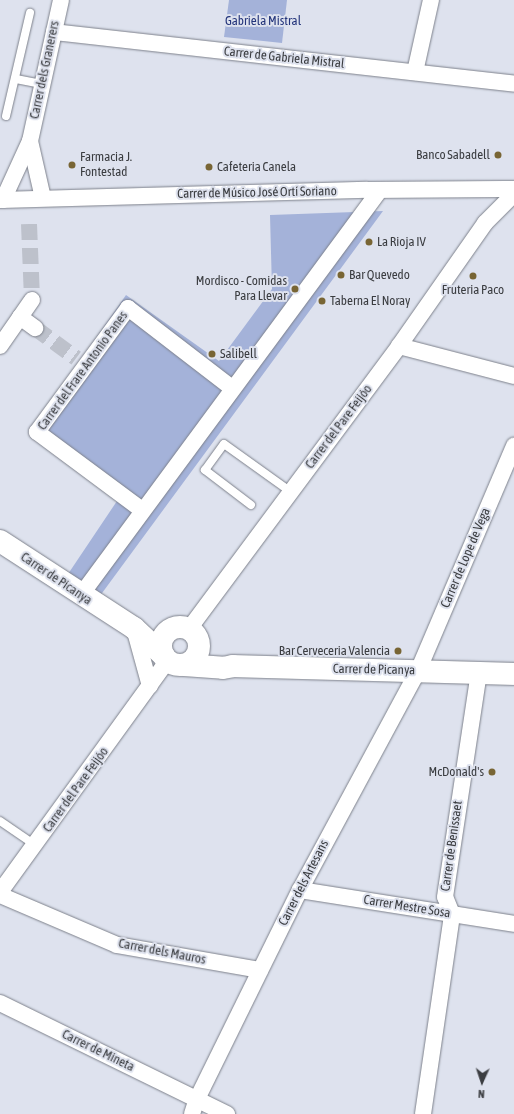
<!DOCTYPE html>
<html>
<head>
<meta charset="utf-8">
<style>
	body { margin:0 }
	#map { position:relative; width:514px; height:1114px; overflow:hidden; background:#dee2ee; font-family:"Asap Condensed",sans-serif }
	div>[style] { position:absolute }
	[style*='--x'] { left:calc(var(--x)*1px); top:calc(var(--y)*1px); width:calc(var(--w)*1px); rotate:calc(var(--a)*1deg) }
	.green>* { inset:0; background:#a4b2d9 }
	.street-tunnel>* { height:16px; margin-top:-8px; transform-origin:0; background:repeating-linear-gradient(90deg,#bdc1cb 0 16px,transparent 0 24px) }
	.roads { filter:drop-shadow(0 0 1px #7d818b) drop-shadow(0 0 1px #7d818b) }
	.lane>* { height:8px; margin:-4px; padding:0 4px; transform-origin:4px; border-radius:4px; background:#fff }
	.street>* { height:16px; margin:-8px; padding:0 8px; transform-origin:8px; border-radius:8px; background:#fff }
	.secondary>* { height:22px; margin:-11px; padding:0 11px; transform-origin:11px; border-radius:11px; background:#fff }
	.secondary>.ring { margin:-11px; padding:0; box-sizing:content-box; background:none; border:22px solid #fff; border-radius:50% }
	.dots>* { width:11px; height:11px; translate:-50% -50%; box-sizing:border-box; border:2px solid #dee2ee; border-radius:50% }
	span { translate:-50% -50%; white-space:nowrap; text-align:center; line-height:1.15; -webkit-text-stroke:4px #dee2ee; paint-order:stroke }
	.park-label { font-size:13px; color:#24357b }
	.street-label { font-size:13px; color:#3b3d41 }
	.poi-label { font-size:13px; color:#3b3d41 }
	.right { translate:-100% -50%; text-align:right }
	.left { translate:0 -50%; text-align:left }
	.north { position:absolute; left:462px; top:1062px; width:40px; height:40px; -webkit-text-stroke:3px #dee2ee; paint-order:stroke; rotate:183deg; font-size:11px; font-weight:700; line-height:16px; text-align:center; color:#3b3d41 }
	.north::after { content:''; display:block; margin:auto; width:14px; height:18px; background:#3b3d41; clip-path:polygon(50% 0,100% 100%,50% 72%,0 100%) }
</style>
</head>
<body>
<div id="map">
	<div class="green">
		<i style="clip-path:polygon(229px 0,287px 0,282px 43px,224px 37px)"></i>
		<i style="clip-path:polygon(383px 211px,94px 604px,62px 583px,119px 498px,30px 432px,126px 295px,219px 361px,272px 289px,270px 215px)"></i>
	</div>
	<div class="street-tunnel">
		<i style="--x:29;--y:224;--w:76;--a:87.7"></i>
		<i style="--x:35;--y:328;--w:51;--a:36.2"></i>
	</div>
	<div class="roads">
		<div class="lane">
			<i style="--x:16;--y:79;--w:26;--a:11"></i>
			<i style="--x:6;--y:116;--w:106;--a:-76.9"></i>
			<i style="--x:251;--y:505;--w:58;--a:-142.7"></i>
			<i style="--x:205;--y:470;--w:32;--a:-54"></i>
			<i style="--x:224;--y:444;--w:82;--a:35.6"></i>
			<i style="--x:0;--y:821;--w:42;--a:34.4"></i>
		</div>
		<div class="street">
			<i style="--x:54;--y:32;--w:463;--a:6.4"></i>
			<i style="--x:415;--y:72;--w:74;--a:-77.5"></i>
			<i style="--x:30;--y:141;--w:58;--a:77.2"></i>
			<i style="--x:0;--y:200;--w:367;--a:-1.6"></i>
			<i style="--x:367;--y:190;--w:147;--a:-0.4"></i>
			<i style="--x:3;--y:200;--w:65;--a:-65.4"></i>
			<i style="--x:30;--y:141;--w:144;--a:-77.6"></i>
			<i style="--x:20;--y:317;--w:19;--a:36"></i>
			<i style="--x:0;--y:346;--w:56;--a:-55.2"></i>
			<i style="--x:399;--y:346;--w:119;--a:14.6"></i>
			<i style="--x:142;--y:510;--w:131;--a:-143.4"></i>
			<i style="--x:37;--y:432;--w:154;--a:-53.7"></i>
			<i style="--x:128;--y:308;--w:131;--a:37.6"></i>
			<i style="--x:81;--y:595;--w:503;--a:-53.56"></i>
			<i style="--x:134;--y:628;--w:60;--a:74.6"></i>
			<i style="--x:189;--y:629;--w:352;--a:-53.4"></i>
			<i style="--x:399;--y:346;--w:150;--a:-55"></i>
			<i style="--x:485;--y:223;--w:41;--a:-45"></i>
			<i style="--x:300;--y:890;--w:217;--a:9"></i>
			<i style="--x:0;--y:892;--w:286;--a:-54.1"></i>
			<i style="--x:0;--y:895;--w:127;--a:23.1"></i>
			<i style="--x:117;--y:945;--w:145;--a:9.9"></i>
			<i style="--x:0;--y:1003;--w:253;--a:26.1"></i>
			<i style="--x:192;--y:1114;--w:16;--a:-72"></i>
			<i style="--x:197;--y:1099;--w:233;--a:-63.8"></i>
			<i style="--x:300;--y:890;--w:249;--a:-61.7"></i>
			<i style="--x:418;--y:671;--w:245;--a:-66.9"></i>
			<i style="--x:423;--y:1114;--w:202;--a:-81.7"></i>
			<i style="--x:452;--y:914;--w:18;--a:-112"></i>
			<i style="--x:445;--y:897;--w:227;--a:-81.4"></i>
		</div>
		<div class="secondary">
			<i style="--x:0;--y:541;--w:160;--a:33"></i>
			<i style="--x:134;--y:628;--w:41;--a:43"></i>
			<i class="ring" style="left:161px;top:627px;width:16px;height:16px"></i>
			<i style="--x:184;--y:665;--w:39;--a:4"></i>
			<i style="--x:223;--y:668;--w:10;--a:-11"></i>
			<i style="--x:233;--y:666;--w:281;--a:1.6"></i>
		</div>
	</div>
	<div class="dots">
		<i style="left:498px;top:155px;background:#786534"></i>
		<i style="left:72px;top:165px;background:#786534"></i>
		<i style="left:209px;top:167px;background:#786534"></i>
		<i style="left:369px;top:242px;background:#786534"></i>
		<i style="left:341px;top:275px;background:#786534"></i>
		<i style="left:473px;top:276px;background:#786534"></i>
		<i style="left:295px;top:289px;background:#786534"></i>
		<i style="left:322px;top:301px;background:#786534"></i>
		<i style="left:212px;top:354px;background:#786534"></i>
		<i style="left:398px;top:651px;background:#786534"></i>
		<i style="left:492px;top:772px;background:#786534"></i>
	</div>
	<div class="park-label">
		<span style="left:263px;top:21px">Gabriela Mistral</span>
	</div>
	<div class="street-label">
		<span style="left:284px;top:58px;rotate:6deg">Carrer de Gabriela Mistral</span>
		<span style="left:45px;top:70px;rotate:-78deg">Carrer dels Granerers</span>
		<span style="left:257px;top:193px;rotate:-1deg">Carrer de Músico José Ortí Soriano</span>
		<span style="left:83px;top:371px;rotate:-54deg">Carrer del Frare Antonio Panes</span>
		<span style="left:339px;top:427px;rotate:-53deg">Carrer del Pare Feijóo</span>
		<span style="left:466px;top:558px;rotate:-67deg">Carrer de Lope de Vega</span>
		<span style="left:56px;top:579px;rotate:34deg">Carrer de Picanya</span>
		<span style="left:374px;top:670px;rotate:1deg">Carrer de Picanya</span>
		<span style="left:76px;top:790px;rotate:-54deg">Carrer del Pare Feijóo</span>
		<span style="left:452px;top:846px;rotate:-82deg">Carrer de Benissaet</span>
		<span style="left:304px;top:883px;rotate:-63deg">Carrer dels Artesans</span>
		<span style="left:407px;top:907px;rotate:9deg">Carrer Mestre Sosa</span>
		<span style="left:162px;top:952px;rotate:11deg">Carrer dels Mauros</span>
		<span style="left:98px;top:1051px;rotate:26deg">Carrer de Mineta</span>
	</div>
	<div class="poi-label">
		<span class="right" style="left:490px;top:155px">Banco Sabadell</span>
		<span class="left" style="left:80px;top:165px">Farmacia J.<br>Fontestad</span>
		<span class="left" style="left:217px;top:167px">Cafeteria Canela</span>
		<span class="left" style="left:377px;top:242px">La Rioja IV</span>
		<span class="left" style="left:349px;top:275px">Bar Quevedo</span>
		<span class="right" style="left:287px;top:289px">Mordisco - Comidas<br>Para Llevar</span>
		<span style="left:473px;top:290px">Fruteria Paco</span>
		<span class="left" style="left:330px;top:301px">Taberna El Noray</span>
		<span class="left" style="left:220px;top:354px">Salibell</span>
		<span class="right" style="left:390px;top:651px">Bar Cerveceria Valencia</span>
		<span class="right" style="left:484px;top:772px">McDonald's</span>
	</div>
	<div class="north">N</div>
</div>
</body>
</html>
